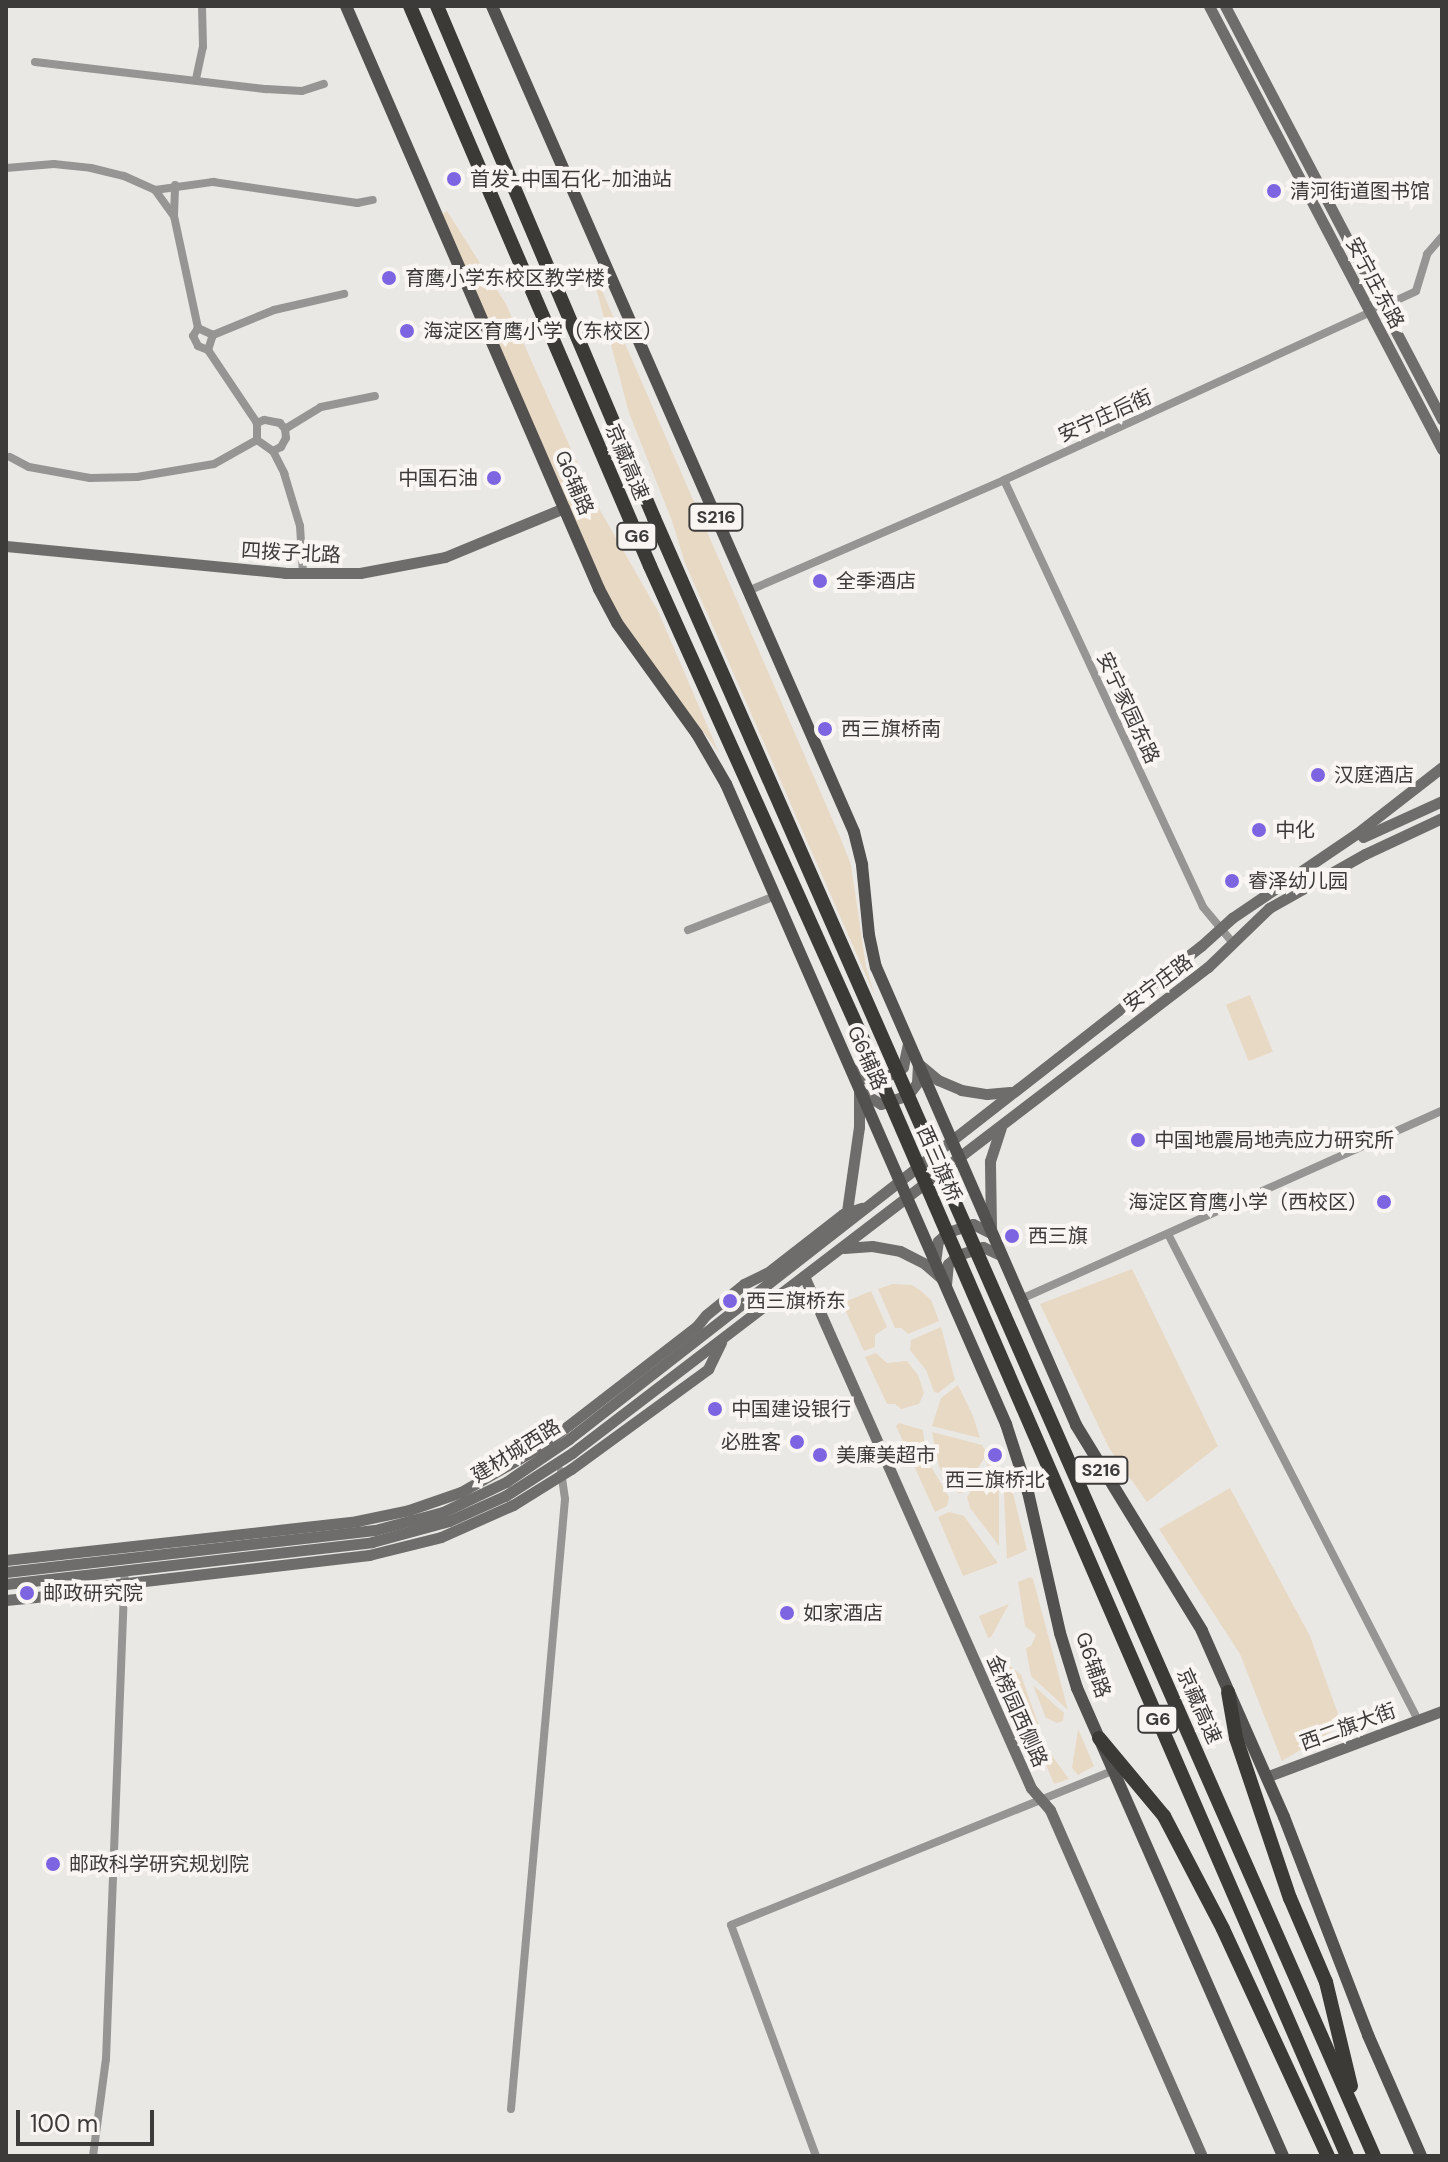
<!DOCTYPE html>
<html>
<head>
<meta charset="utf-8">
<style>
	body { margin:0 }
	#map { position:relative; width:1448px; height:2162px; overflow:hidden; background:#eae8e5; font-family:"DM Sans","Noto Sans SC",sans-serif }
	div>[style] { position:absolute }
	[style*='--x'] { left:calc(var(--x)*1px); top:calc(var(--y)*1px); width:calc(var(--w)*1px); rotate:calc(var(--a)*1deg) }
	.green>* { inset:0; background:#e8d9c4; transform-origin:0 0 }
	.street>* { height:8px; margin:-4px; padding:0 4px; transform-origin:4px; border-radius:4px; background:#969594 }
	.secondary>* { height:11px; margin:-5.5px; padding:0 5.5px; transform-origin:5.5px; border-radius:5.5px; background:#6f6d6b }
	.primary>* { height:12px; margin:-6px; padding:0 6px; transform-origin:6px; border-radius:6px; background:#53514f }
	.highway>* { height:14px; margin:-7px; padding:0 7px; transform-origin:7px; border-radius:7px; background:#3c3a37 }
	.dots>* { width:22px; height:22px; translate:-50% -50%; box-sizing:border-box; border:4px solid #f8f5f2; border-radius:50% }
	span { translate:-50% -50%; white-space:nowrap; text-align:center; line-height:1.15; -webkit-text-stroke:8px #f8f5f2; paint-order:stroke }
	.shield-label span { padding:2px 6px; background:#f8f5f2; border:2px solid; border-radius:6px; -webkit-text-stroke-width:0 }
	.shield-label { font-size:18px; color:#3c3b3a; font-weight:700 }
	.poi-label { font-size:20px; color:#3c3b3a }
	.left { translate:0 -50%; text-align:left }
	.right { translate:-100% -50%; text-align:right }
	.street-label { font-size:20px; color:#3c3b3a }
	.frame { position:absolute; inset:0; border:8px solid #3c3b3a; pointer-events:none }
	.scale { position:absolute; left:16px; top:2110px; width:138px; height:36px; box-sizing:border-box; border:4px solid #3c3b3a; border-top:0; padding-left:10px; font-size:24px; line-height:28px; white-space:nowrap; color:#3c3b3a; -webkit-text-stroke:6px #f8f5f2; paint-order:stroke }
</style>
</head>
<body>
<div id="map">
	<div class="green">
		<i style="clip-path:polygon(447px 211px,506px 304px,593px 498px,658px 611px,719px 753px,632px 636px,606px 592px,441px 215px)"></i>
		<i style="clip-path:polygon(589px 261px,841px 839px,851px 865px,866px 967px,875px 996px,685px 563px,672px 521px,629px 413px)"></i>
		<i style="left:1250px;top:995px;width:61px;height:26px;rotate:68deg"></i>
		<i style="clip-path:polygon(1132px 1269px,1218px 1446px,1147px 1502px,1109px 1448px,1040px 1304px)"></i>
		<i style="clip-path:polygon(892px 1284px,912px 1285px,921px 1291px,931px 1300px,939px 1321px,908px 1334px,902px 1328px,895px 1328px,878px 1289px)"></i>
		<i style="clip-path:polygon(871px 1291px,887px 1327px,875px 1335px,875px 1347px,864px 1351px,842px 1303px)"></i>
		<i style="clip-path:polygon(941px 1327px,955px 1380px,938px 1393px,934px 1392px,926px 1370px,910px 1350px,911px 1340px)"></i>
		<i style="clip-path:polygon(876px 1353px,887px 1363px,907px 1361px,918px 1375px,924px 1393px,919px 1404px,901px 1409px,895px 1404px,887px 1404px,865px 1357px)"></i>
		<i style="clip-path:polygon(958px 1385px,973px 1416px,980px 1438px,932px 1426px,941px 1398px)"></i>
		<i style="clip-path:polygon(899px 1423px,923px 1430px,926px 1458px,949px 1497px,947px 1506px,935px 1512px,896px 1426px)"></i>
		<i style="clip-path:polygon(932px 1432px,982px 1445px,987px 1454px,962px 1493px,958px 1493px,939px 1467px)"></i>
		<i style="clip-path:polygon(992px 1458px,999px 1468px,999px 1546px,970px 1508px,967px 1497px)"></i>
		<i style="clip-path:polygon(1003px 1473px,1009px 1477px,1027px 1550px,1007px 1559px)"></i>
		<i style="clip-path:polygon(1230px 1488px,1310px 1636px,1342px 1725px,1282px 1761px,1240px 1654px,1159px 1529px)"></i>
		<i style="clip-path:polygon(949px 1512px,964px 1516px,998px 1563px,963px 1576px,938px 1517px)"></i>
		<i style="clip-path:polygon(1030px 1577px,1033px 1579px,1068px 1710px,1031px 1676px,1026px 1648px,1031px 1646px,1036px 1635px,1025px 1626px,1018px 1582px)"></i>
		<i style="clip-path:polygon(1009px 1604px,991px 1637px,988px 1638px,979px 1616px)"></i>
		<i style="clip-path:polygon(1000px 1657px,1021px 1675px,1039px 1726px,1032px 1734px)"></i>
		<i style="clip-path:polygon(1033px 1685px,1064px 1713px,1063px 1721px,1057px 1723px,1046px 1718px)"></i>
		<i style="clip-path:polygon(1078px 1729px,1094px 1766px,1078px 1775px,1072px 1768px)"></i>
		<i style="clip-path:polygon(1041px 1737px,1055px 1760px,1069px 1779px,1054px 1784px,1035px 1739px)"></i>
	</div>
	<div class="street">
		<i style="--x:35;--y:62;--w:233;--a:6.7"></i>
		<i style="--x:266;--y:89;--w:36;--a:3"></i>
		<i style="--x:302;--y:91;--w:23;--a:-18"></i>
		<i style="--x:196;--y:79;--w:33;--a:-78"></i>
		<i style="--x:203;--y:47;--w:41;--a:-91.4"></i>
		<i style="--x:6;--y:168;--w:48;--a:-4.8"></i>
		<i style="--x:54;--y:164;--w:37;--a:6"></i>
		<i style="--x:91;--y:168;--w:34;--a:14"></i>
		<i style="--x:124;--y:176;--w:34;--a:24"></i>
		<i style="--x:155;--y:190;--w:59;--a:-7.9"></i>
		<i style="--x:213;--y:182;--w:146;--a:8.3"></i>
		<i style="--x:357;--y:203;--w:16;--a:-11"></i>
		<i style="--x:155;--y:190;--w:32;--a:54"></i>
		<i style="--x:174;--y:216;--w:31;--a:-88"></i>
		<i style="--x:174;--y:216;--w:115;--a:77.9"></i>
		<i style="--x:198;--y:328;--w:9;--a:122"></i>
		<i style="--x:193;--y:336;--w:11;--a:63"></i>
		<i style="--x:198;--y:346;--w:11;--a:22"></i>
		<i style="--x:208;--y:350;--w:16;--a:-72"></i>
		<i style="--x:213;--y:335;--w:17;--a:-155"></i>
		<i style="--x:213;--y:335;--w:66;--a:-22.3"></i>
		<i style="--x:274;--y:310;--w:72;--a:-12.9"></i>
		<i style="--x:208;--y:350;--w:88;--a:56.1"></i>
		<i style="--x:285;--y:429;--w:42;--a:-31.4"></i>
		<i style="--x:321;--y:407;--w:55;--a:-11.5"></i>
		<i style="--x:273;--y:451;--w:9;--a:-27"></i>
		<i style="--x:281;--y:447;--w:10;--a:-61"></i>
		<i style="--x:286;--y:438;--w:9;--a:-96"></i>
		<i style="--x:285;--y:429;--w:8;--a:-130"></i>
		<i style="--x:280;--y:423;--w:16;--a:-169"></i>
		<i style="--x:264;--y:420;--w:8;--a:157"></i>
		<i style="--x:257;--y:423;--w:17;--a:90"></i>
		<i style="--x:257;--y:440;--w:19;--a:35"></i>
		<i style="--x:273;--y:451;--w:25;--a:63"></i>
		<i style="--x:284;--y:473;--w:55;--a:73.2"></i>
		<i style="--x:300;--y:526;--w:48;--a:86.4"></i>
		<i style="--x:10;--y:457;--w:21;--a:28"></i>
		<i style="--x:29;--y:467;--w:62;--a:10.2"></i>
		<i style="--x:90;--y:478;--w:47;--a:-1.2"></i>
		<i style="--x:137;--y:477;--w:78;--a:-9.6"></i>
		<i style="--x:214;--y:464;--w:49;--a:-29.2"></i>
		<i style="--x:1004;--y:480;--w:471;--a:65"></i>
		<i style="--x:1203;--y:907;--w:47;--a:50.2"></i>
		<i style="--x:748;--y:591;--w:279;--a:-23.4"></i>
		<i style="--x:1004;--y:480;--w:453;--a:-24.6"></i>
		<i style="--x:1416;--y:291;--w:39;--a:-73"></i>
		<i style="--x:1427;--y:254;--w:23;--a:-49"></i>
		<i style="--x:688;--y:930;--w:93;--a:-21.3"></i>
		<i style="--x:1168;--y:1234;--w:547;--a:62.78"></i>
		<i style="--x:1021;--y:1299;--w:461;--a:-24.1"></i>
		<i style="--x:511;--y:2109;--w:612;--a:-84.94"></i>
		<i style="--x:565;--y:1499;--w:28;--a:-98"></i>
		<i style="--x:93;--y:2156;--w:98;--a:-82.4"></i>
		<i style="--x:106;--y:2059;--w:488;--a:-87.8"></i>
		<i style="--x:816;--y:2156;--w:246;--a:-110.2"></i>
		<i style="--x:731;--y:1925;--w:412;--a:-22"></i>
	</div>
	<div class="secondary">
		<i style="--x:1209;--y:6;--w:501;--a:62.26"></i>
		<i style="--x:1225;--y:6;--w:467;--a:62.3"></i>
		<i style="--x:6;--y:546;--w:280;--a:5.5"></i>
		<i style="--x:285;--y:573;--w:75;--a:0"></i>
		<i style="--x:360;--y:573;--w:86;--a:-10.7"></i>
		<i style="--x:445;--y:557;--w:129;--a:-22.4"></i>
		<i style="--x:1363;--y:837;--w:87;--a:-24.5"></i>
		<i style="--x:920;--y:1065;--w:23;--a:40"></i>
		<i style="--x:938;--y:1080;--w:25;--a:23"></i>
		<i style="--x:961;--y:1090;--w:26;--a:9"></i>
		<i style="--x:987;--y:1094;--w:23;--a:-5"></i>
		<i style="--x:850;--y:1067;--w:16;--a:43"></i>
		<i style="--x:862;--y:1078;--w:18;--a:6"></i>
		<i style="--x:880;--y:1080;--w:26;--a:-29"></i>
		<i style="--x:903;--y:1067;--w:25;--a:-78"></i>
		<i style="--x:861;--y:1092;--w:23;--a:31"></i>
		<i style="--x:881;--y:1104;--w:28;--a:-18"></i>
		<i style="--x:908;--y:1095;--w:15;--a:-53"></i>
		<i style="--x:917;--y:1083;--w:18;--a:-87"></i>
		<i style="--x:846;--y:1218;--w:92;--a:-81.9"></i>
		<i style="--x:859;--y:1127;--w:35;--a:-90"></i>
		<i style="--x:991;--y:1228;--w:67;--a:-90.9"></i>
		<i style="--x:990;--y:1161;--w:35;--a:-72"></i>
		<i style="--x:844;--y:1248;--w:28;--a:-4"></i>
		<i style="--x:872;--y:1246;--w:28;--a:10"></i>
		<i style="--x:900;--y:1251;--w:28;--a:27"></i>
		<i style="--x:925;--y:1264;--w:21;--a:41"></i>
		<i style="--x:935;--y:1262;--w:21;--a:-82"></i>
		<i style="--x:938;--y:1241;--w:13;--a:-42"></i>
		<i style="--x:948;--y:1232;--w:26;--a:-18"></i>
		<i style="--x:973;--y:1224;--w:20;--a:27"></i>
		<i style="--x:804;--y:1276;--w:560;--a:66.09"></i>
		<i style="--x:1031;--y:1788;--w:29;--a:49"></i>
		<i style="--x:1050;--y:1810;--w:378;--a:66.3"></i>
		<i style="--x:946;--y:1285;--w:21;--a:-85"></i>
		<i style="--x:948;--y:1264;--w:13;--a:-42"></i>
		<i style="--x:958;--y:1255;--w:26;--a:-18"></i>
		<i style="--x:983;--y:1247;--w:21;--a:25"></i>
		<i style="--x:6;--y:1560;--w:353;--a:-6.3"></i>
		<i style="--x:357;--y:1521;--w:53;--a:-11.9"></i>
		<i style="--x:409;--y:1510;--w:55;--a:-19.1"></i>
		<i style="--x:461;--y:1492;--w:95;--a:-29.8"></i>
		<i style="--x:543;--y:1445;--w:195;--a:-37.7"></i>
		<i style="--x:697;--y:1326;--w:14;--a:-51"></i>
		<i style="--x:706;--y:1315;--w:49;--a:-39.2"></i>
		<i style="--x:744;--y:1284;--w:25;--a:-26"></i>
		<i style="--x:767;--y:1273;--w:96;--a:-37.8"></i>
		<i style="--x:843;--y:1214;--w:20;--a:-18"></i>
		<i style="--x:6;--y:1572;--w:371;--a:-6.5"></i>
		<i style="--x:375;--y:1530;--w:70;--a:-14.8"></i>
		<i style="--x:443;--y:1512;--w:70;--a:-25.5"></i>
		<i style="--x:506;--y:1482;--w:76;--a:-34.3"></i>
		<i style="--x:569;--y:1439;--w:802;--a:-37.96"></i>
		<i style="--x:1201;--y:946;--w:42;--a:-42.1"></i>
		<i style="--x:1232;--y:918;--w:150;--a:-34.1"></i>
		<i style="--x:1356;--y:834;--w:109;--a:-37.9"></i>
		<i style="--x:6;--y:1584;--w:368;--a:-6.5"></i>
		<i style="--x:372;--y:1542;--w:80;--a:-15.3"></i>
		<i style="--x:449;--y:1521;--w:61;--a:-24.1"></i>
		<i style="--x:505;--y:1496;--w:80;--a:-32.7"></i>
		<i style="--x:572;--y:1453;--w:800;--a:-37.39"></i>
		<i style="--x:1208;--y:967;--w:85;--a:-44"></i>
		<i style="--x:1269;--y:908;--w:110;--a:-29.4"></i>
		<i style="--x:1365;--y:854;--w:85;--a:-25.1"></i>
		<i style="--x:6;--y:1600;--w:50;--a:-5.7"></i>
		<i style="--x:56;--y:1595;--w:29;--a:-14"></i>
		<i style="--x:84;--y:1588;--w:287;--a:-6.6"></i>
		<i style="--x:369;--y:1555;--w:74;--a:-14"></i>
		<i style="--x:441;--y:1537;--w:79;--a:-24"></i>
		<i style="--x:513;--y:1505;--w:68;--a:-31.8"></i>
		<i style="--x:571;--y:1469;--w:170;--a:-36.1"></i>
		<i style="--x:708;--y:1369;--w:30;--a:-64"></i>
		<i style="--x:1266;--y:1777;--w:188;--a:-20.6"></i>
	</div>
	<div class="primary">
		<i style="--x:346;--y:6;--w:636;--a:66.54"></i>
		<i style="--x:599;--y:589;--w:38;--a:62"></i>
		<i style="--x:617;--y:623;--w:137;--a:54.2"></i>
		<i style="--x:697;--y:734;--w:58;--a:59.9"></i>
		<i style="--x:726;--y:784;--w:699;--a:66.37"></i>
		<i style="--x:1006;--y:1424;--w:71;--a:72.1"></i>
		<i style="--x:1028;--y:1492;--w:145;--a:77.2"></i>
		<i style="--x:1060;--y:1633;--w:58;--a:72.8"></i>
		<i style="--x:1077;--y:1688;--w:511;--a:66.24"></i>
		<i style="--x:492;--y:6;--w:902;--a:66.33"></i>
		<i style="--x:854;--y:832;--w:34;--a:76"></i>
		<i style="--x:862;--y:865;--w:70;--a:84.3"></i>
		<i style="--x:869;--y:935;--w:33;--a:78"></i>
		<i style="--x:876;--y:967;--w:500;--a:66.4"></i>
		<i style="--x:1076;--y:1425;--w:241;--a:58.5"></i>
		<i style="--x:1202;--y:1631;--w:203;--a:66.2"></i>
		<i style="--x:1284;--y:1817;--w:234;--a:68.9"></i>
		<i style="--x:1368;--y:2035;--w:132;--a:66.3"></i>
	</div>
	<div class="highway">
		<i style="--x:410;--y:6;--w:609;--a:66.8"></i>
		<i style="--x:650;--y:566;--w:544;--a:65.79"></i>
		<i style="--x:873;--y:1062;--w:1192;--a:66.57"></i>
		<i style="--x:437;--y:6;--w:556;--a:67.03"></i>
		<i style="--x:654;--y:518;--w:1789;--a:66.27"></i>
		<i style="--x:1228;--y:1692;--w:47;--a:80.1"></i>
		<i style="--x:1236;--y:1738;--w:169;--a:71.4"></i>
		<i style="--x:1290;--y:1898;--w:91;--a:66.8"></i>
		<i style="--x:1326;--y:1982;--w:107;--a:76.5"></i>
		<i style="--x:1099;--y:1738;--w:102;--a:50.2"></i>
		<i style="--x:1164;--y:1816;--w:127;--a:62.4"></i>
		<i style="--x:1223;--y:1929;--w:250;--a:65.2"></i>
	</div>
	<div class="dots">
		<i style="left:454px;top:179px;background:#7d65e1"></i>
		<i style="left:1274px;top:191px;background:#7d65e1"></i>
		<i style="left:389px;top:278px;background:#7d65e1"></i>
		<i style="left:407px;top:331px;background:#7d65e1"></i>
		<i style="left:494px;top:478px;background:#7d65e1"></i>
		<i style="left:820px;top:581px;background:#7d65e1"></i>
		<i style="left:825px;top:729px;background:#7d65e1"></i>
		<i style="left:1318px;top:775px;background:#7d65e1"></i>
		<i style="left:1259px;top:830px;background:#7d65e1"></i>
		<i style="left:1232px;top:881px;background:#7d65e1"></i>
		<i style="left:1138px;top:1140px;background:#7d65e1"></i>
		<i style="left:1384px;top:1202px;background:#7d65e1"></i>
		<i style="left:1012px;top:1236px;background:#7d65e1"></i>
		<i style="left:730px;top:1301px;background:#7d65e1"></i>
		<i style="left:715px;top:1409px;background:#7d65e1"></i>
		<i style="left:797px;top:1442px;background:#7d65e1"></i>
		<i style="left:820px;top:1455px;background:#7d65e1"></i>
		<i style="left:995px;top:1455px;background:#7d65e1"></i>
		<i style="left:27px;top:1593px;background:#7d65e1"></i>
		<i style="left:787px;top:1613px;background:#7d65e1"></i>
		<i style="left:53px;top:1864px;background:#7d65e1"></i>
	</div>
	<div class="shield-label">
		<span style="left:716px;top:517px">S216</span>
		<span style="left:637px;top:536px">G6</span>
		<span style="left:1101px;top:1470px">S216</span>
		<span style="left:1158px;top:1719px">G6</span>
	</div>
	<div class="poi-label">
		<span class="left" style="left:470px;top:179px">首发-中国石化-加油站</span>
		<span class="left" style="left:1290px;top:191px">清河街道图书馆</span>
		<span class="left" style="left:405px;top:278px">育鹰小学东校区教学楼</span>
		<span class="left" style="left:423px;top:331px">海淀区育鹰小学（东校区）</span>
		<span class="right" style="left:478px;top:478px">中国石油</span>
		<span class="left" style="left:836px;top:581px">全季酒店</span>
		<span class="left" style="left:841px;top:729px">西三旗桥南</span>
		<span class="left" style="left:1334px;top:775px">汉庭酒店</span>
		<span class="left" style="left:1275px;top:830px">中化</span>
		<span class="left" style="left:1248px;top:881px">睿泽幼儿园</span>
		<span class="left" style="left:1154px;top:1140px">中国地震局地壳应力研究所</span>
		<span class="right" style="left:1368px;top:1202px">海淀区育鹰小学（西校区）</span>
		<span class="left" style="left:1028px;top:1236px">西三旗</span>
		<span class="left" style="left:746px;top:1301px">西三旗桥东</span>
		<span class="left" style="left:731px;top:1409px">中国建设银行</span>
		<span class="right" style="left:781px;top:1442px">必胜客</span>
		<span class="left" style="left:836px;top:1455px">美廉美超市</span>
		<span style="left:995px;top:1480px">西三旗桥北</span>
		<span class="left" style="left:43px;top:1593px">邮政研究院</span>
		<span class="left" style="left:803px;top:1613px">如家酒店</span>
		<span class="left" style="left:69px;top:1864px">邮政科学研究规划院</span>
	</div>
	<div class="street-label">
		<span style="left:1375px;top:283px;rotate:62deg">安宁庄东路</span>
		<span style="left:1105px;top:416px;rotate:-24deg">安宁庄后街</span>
		<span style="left:627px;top:462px;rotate:67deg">京藏高速</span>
		<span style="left:574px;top:483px;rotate:67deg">G6辅路</span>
		<span style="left:291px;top:553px;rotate:3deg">四拨子北路</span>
		<span style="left:1128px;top:708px;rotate:65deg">安宁家园东路</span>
		<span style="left:1158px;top:983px;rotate:-37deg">安宁庄路</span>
		<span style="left:867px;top:1058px;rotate:66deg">G6辅路</span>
		<span style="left:939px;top:1164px;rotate:66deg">西三旗桥</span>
		<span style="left:516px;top:1451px;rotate:-32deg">建材城西路</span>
		<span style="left:1093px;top:1665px;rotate:71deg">G6辅路</span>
		<span style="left:1199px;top:1706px;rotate:66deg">京藏高速</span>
		<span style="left:1017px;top:1711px;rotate:66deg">金榜园西侧路</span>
		<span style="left:1348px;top:1727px;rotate:-20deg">西二旗大街</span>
	</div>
	<div class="frame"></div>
	<div class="scale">100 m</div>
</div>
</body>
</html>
